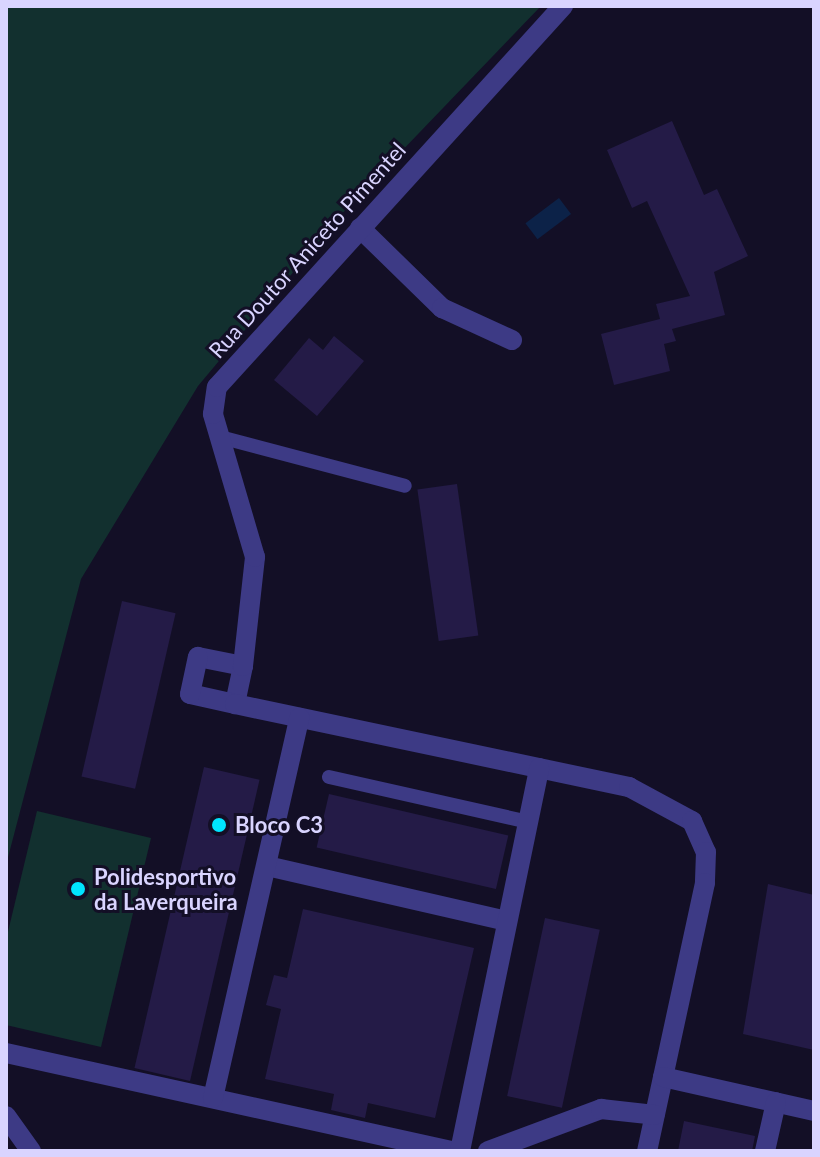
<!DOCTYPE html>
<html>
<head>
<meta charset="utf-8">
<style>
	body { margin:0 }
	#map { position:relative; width:820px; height:1157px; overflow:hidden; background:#130f26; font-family:Lato,sans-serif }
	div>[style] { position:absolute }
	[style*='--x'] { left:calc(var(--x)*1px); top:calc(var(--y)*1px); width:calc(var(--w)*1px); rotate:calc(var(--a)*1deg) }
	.green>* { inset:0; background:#12302f }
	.water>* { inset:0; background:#0c2248; transform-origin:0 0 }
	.building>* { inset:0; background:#241b47; transform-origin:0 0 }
	.service>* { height:14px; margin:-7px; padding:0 7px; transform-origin:7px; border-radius:7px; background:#3d3a85 }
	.minor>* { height:20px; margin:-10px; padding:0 10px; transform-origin:10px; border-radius:10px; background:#3d3a85 }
	.dots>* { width:22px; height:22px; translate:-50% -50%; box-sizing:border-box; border:4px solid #130f26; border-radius:50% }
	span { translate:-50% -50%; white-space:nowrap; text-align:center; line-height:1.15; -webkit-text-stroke:6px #130f26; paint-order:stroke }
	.street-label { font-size:22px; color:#d9d4ff }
	.poi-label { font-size:22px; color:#d9d4ff; font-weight:700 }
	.left { translate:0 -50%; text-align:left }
	.frame { position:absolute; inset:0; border:8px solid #d9d4ff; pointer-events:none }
</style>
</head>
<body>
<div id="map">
	<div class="green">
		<i style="clip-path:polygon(6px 6px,541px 6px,347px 208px,198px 386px,81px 579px,6px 865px)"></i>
		<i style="clip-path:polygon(37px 811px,151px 838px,101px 1047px,6px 1025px,6px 940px)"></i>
	</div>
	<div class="water">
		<i style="left:559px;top:198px;width:20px;height:42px;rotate:53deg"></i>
	</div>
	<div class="building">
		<i style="clip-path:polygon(672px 121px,704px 195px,717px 189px,748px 256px,714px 272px,725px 315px,672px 329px,676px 341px,664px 344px,670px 371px,614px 385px,601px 334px,660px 319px,656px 304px,690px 296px,647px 201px,632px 208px,607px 150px)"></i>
		<i style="clip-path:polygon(334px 336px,364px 361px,317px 416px,274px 380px,309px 338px,323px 350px)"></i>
		<i style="left:457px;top:484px;width:153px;height:40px;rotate:82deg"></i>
		<i style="left:122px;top:601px;width:55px;height:180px;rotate:13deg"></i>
		<i style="left:204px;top:767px;width:57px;height:309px;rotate:13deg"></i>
		<i style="left:329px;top:794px;width:184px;height:55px;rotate:13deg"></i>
		<i style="clip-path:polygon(768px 884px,814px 895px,814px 1050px,743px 1034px)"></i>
		<i style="clip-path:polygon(303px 909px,474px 948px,435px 1118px,368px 1103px,365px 1118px,331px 1110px,334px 1094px,265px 1079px,281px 1009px,266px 1005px,274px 975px,287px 978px)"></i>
		<i style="left:545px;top:918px;width:56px;height:182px;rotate:12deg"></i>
		<i style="clip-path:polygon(684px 1121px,755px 1136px,752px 1151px,678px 1151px)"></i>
	</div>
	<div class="service">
		<i style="--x:220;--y:437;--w:191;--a:14.8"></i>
		<i style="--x:329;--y:777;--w:204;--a:12.7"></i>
	</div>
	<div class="minor">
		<i style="--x:360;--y:228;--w:115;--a:44.3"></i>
		<i style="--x:442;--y:308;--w:77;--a:24.6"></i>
		<i style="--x:198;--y:657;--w:46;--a:11.3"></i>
		<i style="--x:243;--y:666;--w:39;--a:102"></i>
		<i style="--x:235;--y:704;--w:46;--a:-167.5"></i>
		<i style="--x:190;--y:694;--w:38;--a:-78"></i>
		<i style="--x:243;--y:666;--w:110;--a:-83.7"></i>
		<i style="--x:255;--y:557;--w:149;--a:-106.4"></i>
		<i style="--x:213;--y:414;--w:27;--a:-82"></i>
		<i style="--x:217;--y:387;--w:515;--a:-47.76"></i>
		<i style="--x:235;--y:704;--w:403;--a:11.9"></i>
		<i style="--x:629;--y:787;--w:72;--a:28.4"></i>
		<i style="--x:692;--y:821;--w:34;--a:66"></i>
		<i style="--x:706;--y:852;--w:31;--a:92"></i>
		<i style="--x:705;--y:883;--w:274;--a:102.2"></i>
		<i style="--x:267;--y:866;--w:246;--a:12.9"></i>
		<i style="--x:6;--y:1053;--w:455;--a:12.4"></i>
		<i style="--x:663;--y:1077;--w:155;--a:12.7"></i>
		<i style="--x:213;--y:1098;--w:390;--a:-77.2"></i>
		<i style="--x:6;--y:1116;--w:43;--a:54.5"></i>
		<i style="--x:460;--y:1151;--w:391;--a:-78.3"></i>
		<i style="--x:488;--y:1151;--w:121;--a:-20.4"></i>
		<i style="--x:601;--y:1109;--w:54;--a:6.3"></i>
		<i style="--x:765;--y:1151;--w:50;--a:-77.3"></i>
	</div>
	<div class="dots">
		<i style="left:219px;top:825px;background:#00e5ff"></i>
		<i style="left:78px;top:889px;background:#00e5ff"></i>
	</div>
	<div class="street-label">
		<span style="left:307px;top:250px;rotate:-48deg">Rua Doutor Aniceto Pimentel</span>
	</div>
	<div class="poi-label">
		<span class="left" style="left:235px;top:825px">Bloco C3</span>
		<span class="left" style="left:94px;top:889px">Polidesportivo<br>da Laverqueira</span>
	</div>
	<div class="frame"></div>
</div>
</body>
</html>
